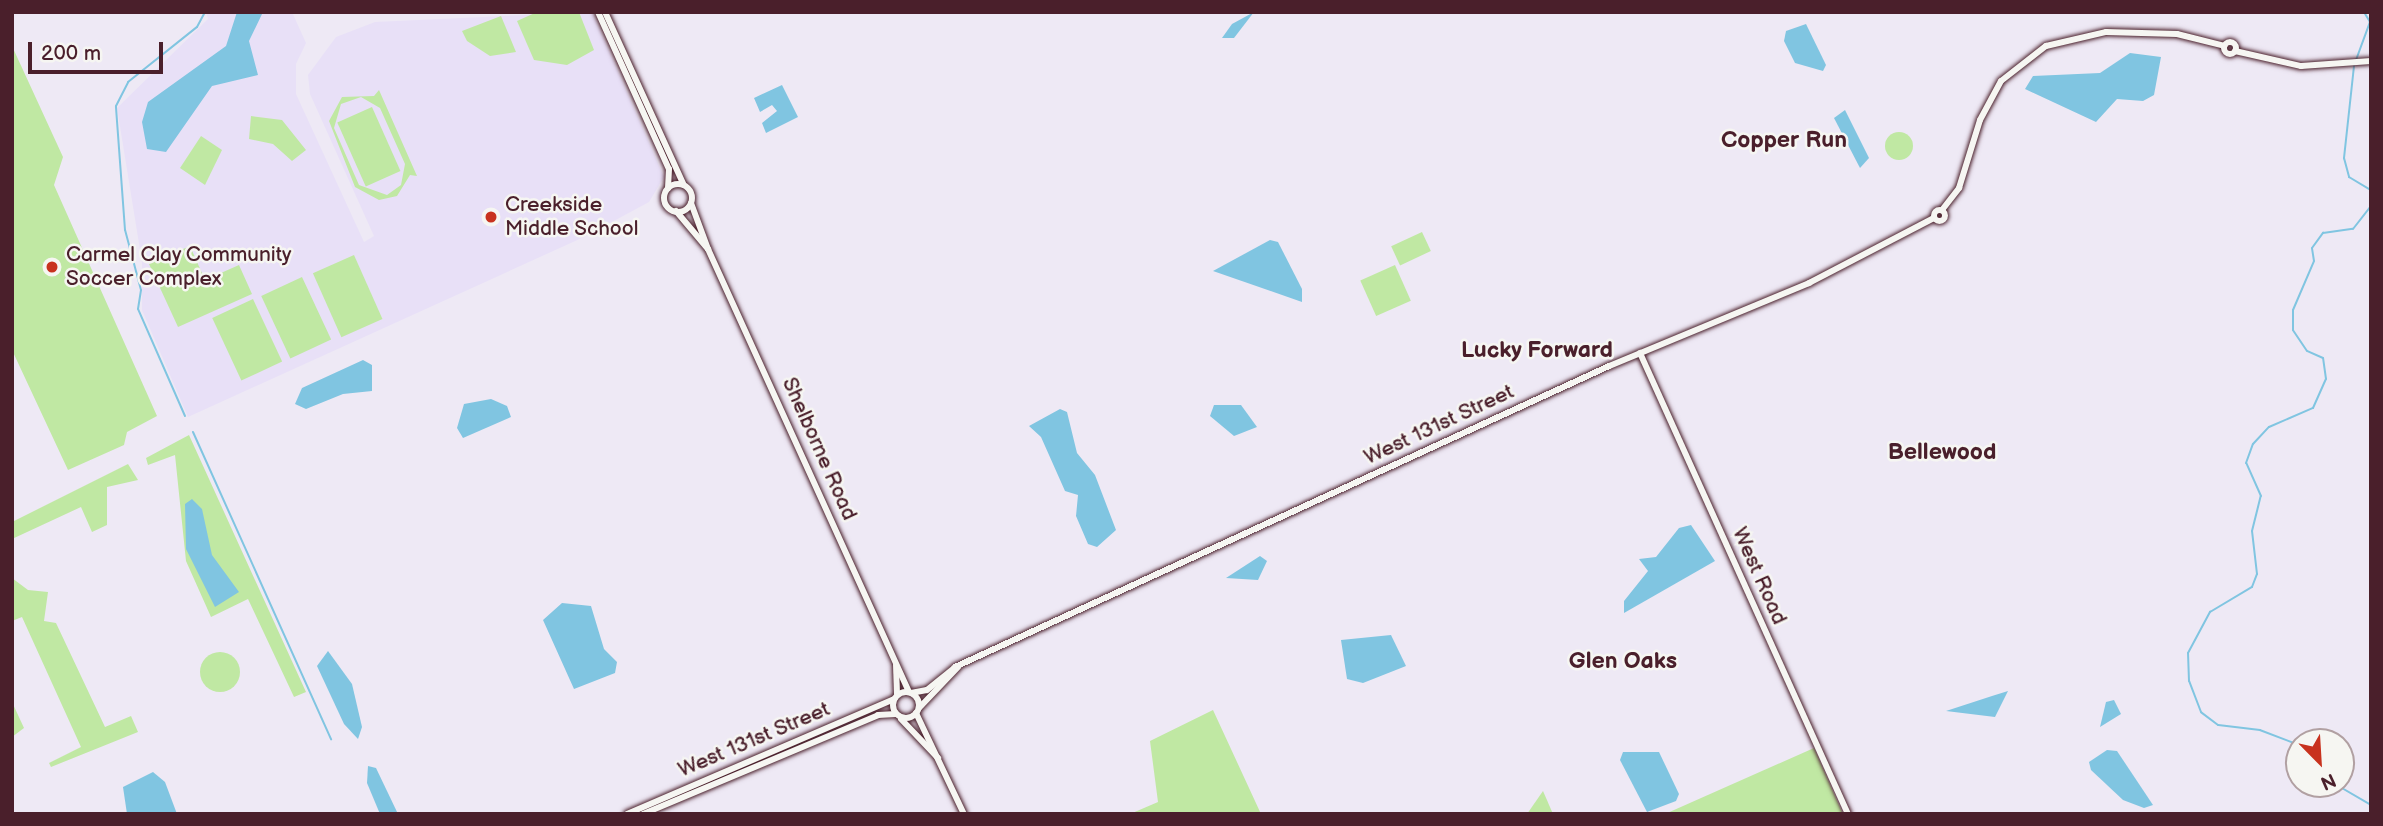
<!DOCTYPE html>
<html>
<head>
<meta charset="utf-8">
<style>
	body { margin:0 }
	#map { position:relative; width:2383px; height:826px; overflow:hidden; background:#eee9f5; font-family:"Balsamiq Sans",sans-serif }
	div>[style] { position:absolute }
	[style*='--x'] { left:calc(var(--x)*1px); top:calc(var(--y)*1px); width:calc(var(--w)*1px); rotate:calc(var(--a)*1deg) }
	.built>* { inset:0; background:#e8e0f7 }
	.green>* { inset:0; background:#c0e8a3; transform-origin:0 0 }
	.round { border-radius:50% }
	.water>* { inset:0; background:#80c5e1 }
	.stream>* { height:2px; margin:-1px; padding:0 1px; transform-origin:1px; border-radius:1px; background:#80c5e1 }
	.roads { filter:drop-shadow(0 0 2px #4a1f2b) drop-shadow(0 0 2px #4a1f2b) }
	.tertiary>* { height:6px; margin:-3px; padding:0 3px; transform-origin:3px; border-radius:3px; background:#f6f6f2 }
	.tertiary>.ring { margin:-3px; padding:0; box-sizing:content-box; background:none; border:6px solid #f6f6f2; border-radius:50% }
	.dots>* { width:19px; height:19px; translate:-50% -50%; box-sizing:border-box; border:4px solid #f6f6f2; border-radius:50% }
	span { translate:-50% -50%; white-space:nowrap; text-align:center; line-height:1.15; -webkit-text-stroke:5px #f6f6f2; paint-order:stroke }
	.poi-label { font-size:21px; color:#4a1f2b }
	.left { translate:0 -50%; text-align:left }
	.street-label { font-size:21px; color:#4a1f2b }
	.neighbourhood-label { font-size:23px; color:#4a1f2b; font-weight:700 }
	.frame { position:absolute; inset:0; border:14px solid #4a1f2b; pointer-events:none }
	.north { position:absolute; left:2285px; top:728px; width:70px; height:70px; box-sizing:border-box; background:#f6f6f2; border:2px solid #b1a0a2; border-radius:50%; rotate:156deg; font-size:19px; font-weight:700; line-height:28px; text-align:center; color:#4a1f2b }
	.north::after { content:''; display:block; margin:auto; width:24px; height:32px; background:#c8321e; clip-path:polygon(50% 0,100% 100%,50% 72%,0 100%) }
	.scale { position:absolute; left:28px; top:42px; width:135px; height:32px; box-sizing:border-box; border:4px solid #4a1f2b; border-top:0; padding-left:9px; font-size:21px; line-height:24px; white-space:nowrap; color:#4a1f2b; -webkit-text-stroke:5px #f6f6f2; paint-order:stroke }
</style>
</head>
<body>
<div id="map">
	<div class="built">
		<i style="clip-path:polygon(206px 12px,292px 12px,306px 43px,296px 64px,296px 94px,364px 242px,374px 236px,310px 94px,308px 75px,336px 37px,375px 22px,592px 12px,664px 177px,649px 202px,584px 237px,188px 417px,142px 310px,142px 262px,117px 108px,208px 19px)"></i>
	</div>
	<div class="green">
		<i style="clip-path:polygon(537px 12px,579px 12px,594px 50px,567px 65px,534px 60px,517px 21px)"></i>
		<i style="clip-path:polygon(501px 16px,516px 52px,490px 56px,467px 41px,462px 31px)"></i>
		<i style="clip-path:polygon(12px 46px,63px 157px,54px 185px,157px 416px,127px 432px,124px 445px,68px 470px,12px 350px)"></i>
		<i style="clip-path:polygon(evenodd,379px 90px,417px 176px,410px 175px,397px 196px,379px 200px,355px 187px,329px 121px,342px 97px,374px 96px,379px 90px,361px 97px,380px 108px,405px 164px,401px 185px,387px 195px,359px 185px,334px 128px,341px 104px,361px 97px)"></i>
		<i style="left:372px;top:107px;width:70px;height:38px;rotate:66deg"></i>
		<i style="clip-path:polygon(251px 116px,282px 120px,306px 150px,292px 161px,273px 144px,249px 139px)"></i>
		<i class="round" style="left:1885px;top:132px;width:28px;height:28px"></i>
		<i style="clip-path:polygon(201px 136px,222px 150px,205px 185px,180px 168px)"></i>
		<i style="left:1422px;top:232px;width:21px;height:34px;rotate:65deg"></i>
		<i style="clip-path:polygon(190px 246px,205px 280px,239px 265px,252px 294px,178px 327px,149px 264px)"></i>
		<i style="left:354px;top:255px;width:70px;height:45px;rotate:66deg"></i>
		<i style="left:1395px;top:265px;width:39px;height:38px;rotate:66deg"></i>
		<i style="left:302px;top:277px;width:69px;height:45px;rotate:65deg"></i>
		<i style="left:253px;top:299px;width:69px;height:45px;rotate:65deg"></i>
		<i style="clip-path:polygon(189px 435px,306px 692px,294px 697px,248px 599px,211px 617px,186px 561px,175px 455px,148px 465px,146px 458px)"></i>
		<i style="clip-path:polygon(128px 464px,138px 480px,107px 487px,107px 525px,92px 532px,81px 507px,12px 539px,12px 522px)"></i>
		<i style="clip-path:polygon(12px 578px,28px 590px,48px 592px,44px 621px,56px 623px,105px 727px,131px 716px,138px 732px,51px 767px,49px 763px,81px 747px,22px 617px,12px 621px)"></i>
		<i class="round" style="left:200px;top:652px;width:40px;height:40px"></i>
		<i style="clip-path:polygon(12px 702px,24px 728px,12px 737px)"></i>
		<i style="clip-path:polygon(1213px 710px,1261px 814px,1130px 814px,1158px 802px,1150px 741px)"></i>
		<i style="clip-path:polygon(1814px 748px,1843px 814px,1665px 814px)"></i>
		<i style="clip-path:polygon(1543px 791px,1553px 814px,1527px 814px)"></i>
	</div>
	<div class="water">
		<i style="clip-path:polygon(237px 12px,263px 12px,249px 41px,258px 75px,212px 86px,166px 152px,147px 149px,142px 122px,148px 102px,226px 46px)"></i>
		<i style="clip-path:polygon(1254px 12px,1234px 38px,1222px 38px,1232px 24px)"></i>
		<i style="clip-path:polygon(1806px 24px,1826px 65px,1823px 71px,1795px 63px,1784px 41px,1786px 31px)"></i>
		<i style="clip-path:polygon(2130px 53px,2161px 57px,2154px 95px,2143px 101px,2117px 99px,2096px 122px,2025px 89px,2033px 76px,2100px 73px)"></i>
		<i style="clip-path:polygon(782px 85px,798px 117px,766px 133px,762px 123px,777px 111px,772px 105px,760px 112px,754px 98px)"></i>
		<i style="clip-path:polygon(1845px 110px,1869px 158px,1860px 168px,1834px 118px)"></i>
		<i style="clip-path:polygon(1270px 240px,1278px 242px,1302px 289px,1302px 302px,1213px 271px)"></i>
		<i style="clip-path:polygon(363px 360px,372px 365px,372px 391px,343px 394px,306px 409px,295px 404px,302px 388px)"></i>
		<i style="clip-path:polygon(491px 399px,507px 406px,511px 417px,463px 438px,457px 428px,464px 404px)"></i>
		<i style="clip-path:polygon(1214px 405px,1241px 405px,1257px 427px,1234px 436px,1210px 416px)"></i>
		<i style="clip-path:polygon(1060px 409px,1067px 412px,1077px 453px,1095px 475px,1116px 530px,1097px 547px,1088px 544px,1076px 516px,1078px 495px,1065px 491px,1041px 437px,1029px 426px)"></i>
		<i style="clip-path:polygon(192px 499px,202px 509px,212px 555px,239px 592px,215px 607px,186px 549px,185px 504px)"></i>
		<i style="clip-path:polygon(1691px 525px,1715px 561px,1624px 613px,1624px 601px,1648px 571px,1639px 559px,1656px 557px,1679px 528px)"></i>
		<i style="clip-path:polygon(1260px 556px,1267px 561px,1258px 580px,1226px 578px)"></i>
		<i style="clip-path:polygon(562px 603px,591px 606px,604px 649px,617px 662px,615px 673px,574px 689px,543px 620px)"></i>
		<i style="clip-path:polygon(1391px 635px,1406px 666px,1363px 683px,1347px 679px,1341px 640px)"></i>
		<i style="clip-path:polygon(328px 651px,352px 684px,362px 727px,358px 739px,344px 724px,317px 666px)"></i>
		<i style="clip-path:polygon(2008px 691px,1995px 717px,1946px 711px,1992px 696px)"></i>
		<i style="clip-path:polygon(2114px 700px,2121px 714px,2100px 727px,2106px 702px)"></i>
		<i style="clip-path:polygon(2107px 750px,2117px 751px,2153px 805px,2144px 808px,2123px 800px,2091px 770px,2089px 762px)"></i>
		<i style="clip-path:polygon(1623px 752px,1659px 752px,1679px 794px,1676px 801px,1647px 812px,1620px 760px)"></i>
		<i style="clip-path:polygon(368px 766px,376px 768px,398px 814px,380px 814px,367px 783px)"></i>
		<i style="clip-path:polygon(153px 772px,165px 782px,177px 814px,127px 814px,123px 787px)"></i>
	</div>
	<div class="stream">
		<i style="--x:2356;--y:60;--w:40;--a:-69.8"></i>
		<i style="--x:2370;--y:22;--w:12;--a:-121"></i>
		<i style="--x:2354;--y:66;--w:93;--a:96.2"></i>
		<i style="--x:2344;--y:158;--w:20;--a:75"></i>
		<i style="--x:2349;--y:177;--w:26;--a:31"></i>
		<i style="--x:185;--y:416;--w:117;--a:-113.7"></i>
		<i style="--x:138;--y:309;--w:19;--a:-81"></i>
		<i style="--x:141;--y:290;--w:62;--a:-104.9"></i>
		<i style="--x:125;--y:230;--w:124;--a:-94.2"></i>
		<i style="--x:116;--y:106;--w:27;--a:-63"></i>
		<i style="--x:128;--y:82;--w:88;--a:-38.6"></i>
		<i style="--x:197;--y:27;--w:17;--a:-62"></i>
		<i style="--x:193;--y:432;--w:337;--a:65.8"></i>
		<i style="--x:2299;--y:745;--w:42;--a:-159"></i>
		<i style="--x:2260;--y:730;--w:42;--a:-173.2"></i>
		<i style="--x:2218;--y:725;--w:21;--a:-143"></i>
		<i style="--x:2201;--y:712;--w:33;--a:-111"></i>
		<i style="--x:2189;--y:681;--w:28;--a:-92"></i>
		<i style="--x:2188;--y:653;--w:47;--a:-61.8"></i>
		<i style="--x:2210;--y:612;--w:49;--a:-30.8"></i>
		<i style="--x:2252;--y:587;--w:14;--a:-69"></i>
		<i style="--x:2257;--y:574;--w:43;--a:-96.6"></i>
		<i style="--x:2252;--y:531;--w:36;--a:-76"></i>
		<i style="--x:2261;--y:496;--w:36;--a:-114"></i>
		<i style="--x:2246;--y:463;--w:20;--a:-70"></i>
		<i style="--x:2253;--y:444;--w:23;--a:-47"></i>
		<i style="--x:2269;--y:427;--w:48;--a:-23.4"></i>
		<i style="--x:2313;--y:408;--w:32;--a:-66"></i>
		<i style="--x:2326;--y:379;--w:21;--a:-98"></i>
		<i style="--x:2323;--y:358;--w:17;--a:-156"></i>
		<i style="--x:2307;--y:351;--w:25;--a:-124"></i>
		<i style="--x:2293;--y:330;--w:20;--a:-90"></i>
		<i style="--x:2293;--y:310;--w:53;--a:-66.8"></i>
		<i style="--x:2314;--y:261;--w:13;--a:-99"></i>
		<i style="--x:2312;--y:248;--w:19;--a:-54"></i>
		<i style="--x:2323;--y:233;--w:30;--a:-8"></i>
		<i style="--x:2353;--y:229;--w:29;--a:-52"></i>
		<i style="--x:2335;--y:784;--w:42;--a:30.3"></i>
	</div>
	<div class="roads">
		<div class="tertiary">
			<i style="--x:598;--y:12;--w:172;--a:65.7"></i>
			<i style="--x:669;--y:169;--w:19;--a:93"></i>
			<i style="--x:605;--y:12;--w:190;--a:65.5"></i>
			<i class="ring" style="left:2224px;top:42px;width:6px;height:6px"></i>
			<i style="--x:2235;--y:51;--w:68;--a:12.8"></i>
			<i style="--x:2301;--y:66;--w:70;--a:-4.1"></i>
			<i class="ring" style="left:664px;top:184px;width:22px;height:22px"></i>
			<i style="--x:691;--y:203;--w:49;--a:69.7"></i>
			<i class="ring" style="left:1933.5px;top:209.5px;width:5px;height:5px"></i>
			<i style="--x:1942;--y:210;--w:28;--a:-52"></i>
			<i style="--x:1959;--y:188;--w:71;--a:-72.8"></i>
			<i style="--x:1980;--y:120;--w:44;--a:-61.7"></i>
			<i style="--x:2001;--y:81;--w:57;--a:-37.9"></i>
			<i style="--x:2046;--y:46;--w:62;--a:-13.1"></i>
			<i style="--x:2106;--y:32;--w:71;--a:1.6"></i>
			<i style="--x:2177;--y:34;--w:49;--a:14"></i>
			<i style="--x:676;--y:211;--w:50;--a:49.9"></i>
			<i style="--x:708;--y:249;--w:486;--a:65.6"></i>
			<i style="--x:1640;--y:353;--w:506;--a:65.72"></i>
			<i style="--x:896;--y:665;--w:30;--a:88"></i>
			<i class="ring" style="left:893px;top:692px;width:20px;height:20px"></i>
			<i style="--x:911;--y:693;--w:16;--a:-11"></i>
			<i style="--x:927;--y:690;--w:36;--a:-39"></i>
			<i style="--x:955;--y:667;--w:720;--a:-24.71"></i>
			<i style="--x:1609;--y:366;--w:217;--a:-22.5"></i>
			<i style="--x:1809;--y:283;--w:141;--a:-27.5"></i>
			<i style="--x:919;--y:708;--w:57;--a:-46.4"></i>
			<i style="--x:916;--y:713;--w:112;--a:64.6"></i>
			<i style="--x:901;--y:719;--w:54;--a:46.5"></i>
			<i style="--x:627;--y:814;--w:291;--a:-23.3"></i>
			<i style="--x:643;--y:814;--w:255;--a:-22.8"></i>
			<i style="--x:878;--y:715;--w:18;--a:-3"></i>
		</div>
	</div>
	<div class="dots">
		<i style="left:491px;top:217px;background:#c8321e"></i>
		<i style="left:52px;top:267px;background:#c8321e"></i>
	</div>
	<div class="poi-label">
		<span class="left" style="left:505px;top:217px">Creekside<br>Middle School</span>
		<span class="left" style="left:66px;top:267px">Carmel Clay Community<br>Soccer Complex</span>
	</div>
	<div class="street-label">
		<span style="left:1439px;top:425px;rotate:-25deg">West 131st Street</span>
		<span style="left:819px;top:449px;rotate:66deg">Shelborne Road</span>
		<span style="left:1759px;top:576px;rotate:66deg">West Road</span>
		<span style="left:754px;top:740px;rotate:-23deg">West 131st Street</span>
	</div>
	<div class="neighbourhood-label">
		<span style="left:1784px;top:140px">Copper Run</span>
		<span style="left:1537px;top:350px">Lucky Forward</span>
		<span style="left:1942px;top:452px">Bellewood</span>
		<span style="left:1623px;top:661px">Glen Oaks</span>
	</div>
	<div class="frame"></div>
	<div class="north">N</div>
	<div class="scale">200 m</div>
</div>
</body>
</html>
